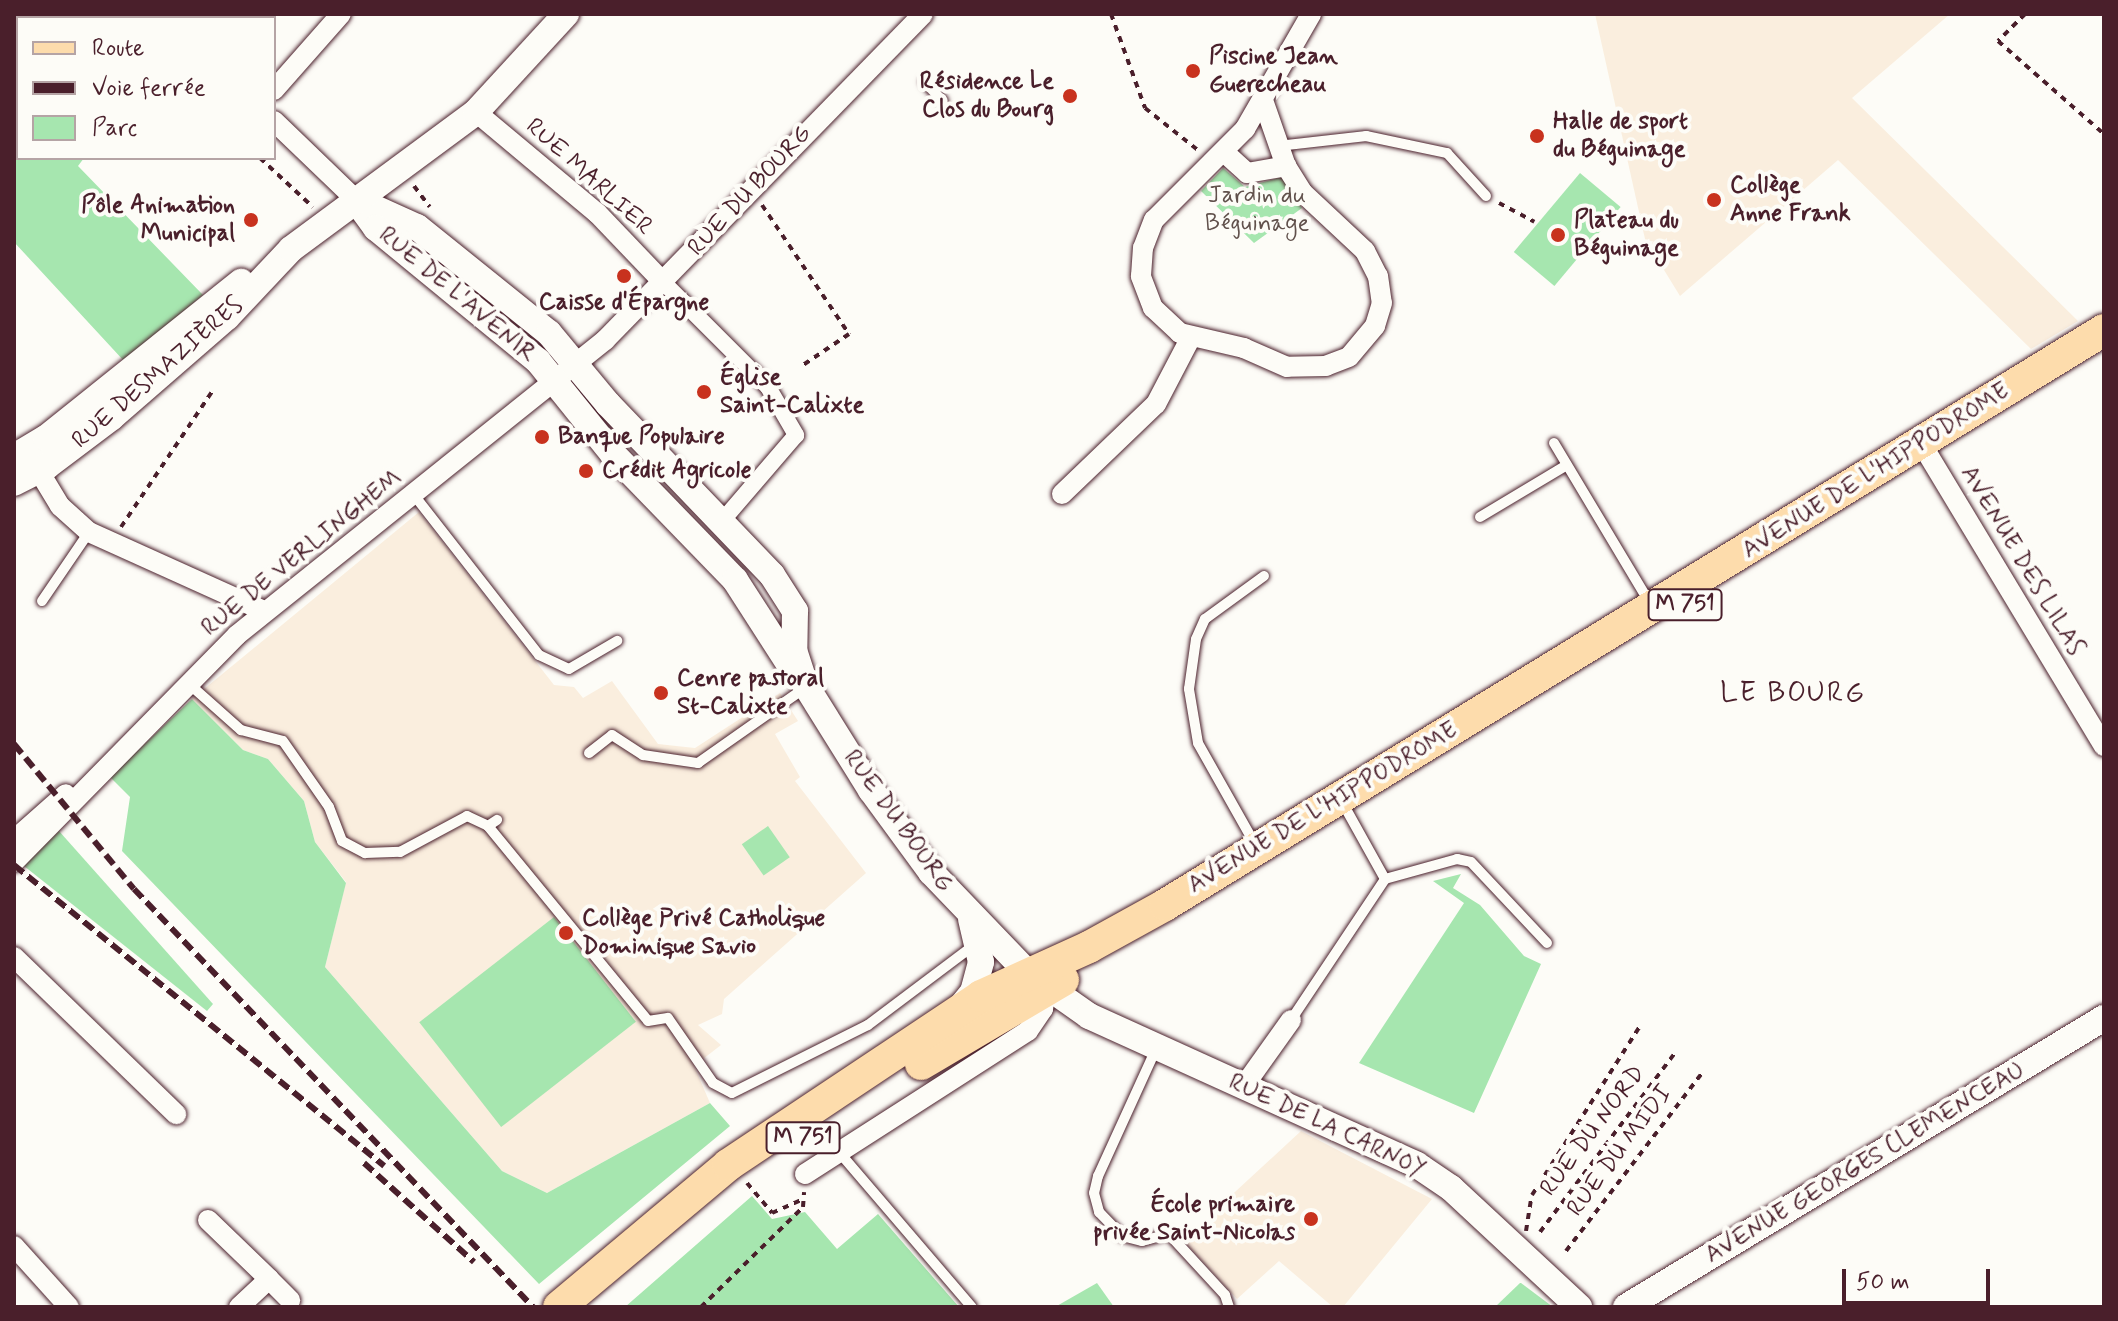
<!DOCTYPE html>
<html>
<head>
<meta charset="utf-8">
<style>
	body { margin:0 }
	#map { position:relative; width:2118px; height:1321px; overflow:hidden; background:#fdfcf7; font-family:Mynerve,sans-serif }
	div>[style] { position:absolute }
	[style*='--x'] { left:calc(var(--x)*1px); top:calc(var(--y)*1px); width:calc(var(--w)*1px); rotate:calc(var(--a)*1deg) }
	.built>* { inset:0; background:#faeede }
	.green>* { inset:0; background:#a6e6af; transform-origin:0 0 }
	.path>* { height:4px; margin-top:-2px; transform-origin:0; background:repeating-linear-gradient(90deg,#4a1f2b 0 6px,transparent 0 12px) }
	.roads { filter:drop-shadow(0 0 2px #4a1f2b) drop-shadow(0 0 2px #4a1f2b) }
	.service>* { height:10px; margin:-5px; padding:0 5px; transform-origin:5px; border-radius:5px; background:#fdfcf7 }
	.pedestrian>* { height:16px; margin:-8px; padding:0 8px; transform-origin:8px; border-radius:8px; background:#fdfcf7 }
	.minor>* { height:20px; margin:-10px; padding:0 10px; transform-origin:10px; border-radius:10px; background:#fdfcf7 }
	.tertiary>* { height:26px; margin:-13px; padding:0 13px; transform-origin:13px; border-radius:13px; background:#fdfcf7 }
	.primary>* { height:32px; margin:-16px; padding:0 16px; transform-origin:16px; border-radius:16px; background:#fddcac }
	.rail>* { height:6px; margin-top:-3px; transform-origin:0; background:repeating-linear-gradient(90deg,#4a1f2b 0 12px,transparent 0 18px) }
	.dots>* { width:22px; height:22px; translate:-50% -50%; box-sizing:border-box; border:4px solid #fdfcf7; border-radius:50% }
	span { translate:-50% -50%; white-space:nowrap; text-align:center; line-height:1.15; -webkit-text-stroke:8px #fdfcf7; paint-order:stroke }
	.shield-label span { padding:2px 6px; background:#fdfcf7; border:2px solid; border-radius:6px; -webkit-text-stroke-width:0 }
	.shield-label { font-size:22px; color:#4a1f2b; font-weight:700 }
	.poi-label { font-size:24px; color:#4a1f2b; font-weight:700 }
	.left { translate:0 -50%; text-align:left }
	.right { translate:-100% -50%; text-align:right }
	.street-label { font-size:24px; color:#4a1f2b }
	.park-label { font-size:24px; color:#61514c }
	.quarter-label { font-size:28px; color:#4a1f2b; letter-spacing:2px }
	.frame { position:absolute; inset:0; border:16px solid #4a1f2b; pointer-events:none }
	.legend { position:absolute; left:16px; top:16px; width:260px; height:144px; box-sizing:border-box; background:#fdfcf7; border:2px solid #b5a4a5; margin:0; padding:10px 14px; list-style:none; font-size:24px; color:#4a1f2b }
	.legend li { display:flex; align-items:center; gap:16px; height:40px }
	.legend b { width:40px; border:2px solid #b5a4a5 }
	.scale { position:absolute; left:1842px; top:1269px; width:148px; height:36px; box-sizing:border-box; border:4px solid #4a1f2b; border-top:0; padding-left:10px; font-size:24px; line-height:28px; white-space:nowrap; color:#4a1f2b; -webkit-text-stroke:6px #fdfcf7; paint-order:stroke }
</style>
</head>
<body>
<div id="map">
	<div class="built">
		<i style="clip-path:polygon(1595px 14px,1950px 14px,1852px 98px,2078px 321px,2031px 349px,1838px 160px,1680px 296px,1645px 239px)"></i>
		<i style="clip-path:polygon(419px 512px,554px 685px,574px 687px,583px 698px,612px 681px,658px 744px,695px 748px,780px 693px,798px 721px,775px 734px,800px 777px,795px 781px,866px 873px,724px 999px,722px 1014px,698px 1025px,721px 1045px,694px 1066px,710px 1103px,547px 1193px,502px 1171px,325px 967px,346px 882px,315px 842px,304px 801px,268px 759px,243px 750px,192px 699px)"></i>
		<i style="clip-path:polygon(1301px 1131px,1432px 1199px,1343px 1307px,1333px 1307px,1279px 1261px,1237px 1299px,1183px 1240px)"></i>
	</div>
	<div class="green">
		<i style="clip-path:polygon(18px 81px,18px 158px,84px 158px,78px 166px,203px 295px,124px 361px,14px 242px)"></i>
		<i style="clip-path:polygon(1223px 168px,1245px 187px,1282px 177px,1302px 208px,1254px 243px,1201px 191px)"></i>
		<i style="left:1580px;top:173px;width:53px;height:103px;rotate:40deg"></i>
		<i style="clip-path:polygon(192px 699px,243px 750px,268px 759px,304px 801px,315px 842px,346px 883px,325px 967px,502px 1171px,547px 1193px,710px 1103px,730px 1126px,539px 1284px,122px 851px,130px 797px,110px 777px)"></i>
		<i style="left:768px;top:826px;width:38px;height:32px;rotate:55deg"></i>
		<i style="clip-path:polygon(59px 831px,213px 1004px,207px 1011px,24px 866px)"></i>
		<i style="clip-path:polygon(1461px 874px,1453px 888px,1480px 905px,1524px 956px,1541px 964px,1474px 1113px,1359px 1063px,1464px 903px,1433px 881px)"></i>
		<i style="left:554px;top:917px;width:133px;height:171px;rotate:52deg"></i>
		<i style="clip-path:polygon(752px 1196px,772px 1219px,805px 1212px,837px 1249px,878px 1214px,959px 1307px,625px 1307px)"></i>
		<i style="clip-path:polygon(1097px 1283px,1114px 1307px,1055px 1307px)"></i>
		<i style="clip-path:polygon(1520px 1283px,1521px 1283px,1553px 1307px,1495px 1307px)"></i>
	</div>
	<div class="path">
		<i style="--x:93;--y:14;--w:6;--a:45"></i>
		<i style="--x:1111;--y:14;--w:100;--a:70.1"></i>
		<i style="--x:1145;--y:108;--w:69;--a:38.5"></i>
		<i style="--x:2025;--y:14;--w:38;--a:135"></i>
		<i style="--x:1998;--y:41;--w:141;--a:41.3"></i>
		<i style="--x:260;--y:158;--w:72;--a:42.8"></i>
		<i style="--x:414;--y:186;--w:26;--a:53"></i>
		<i style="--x:1499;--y:203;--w:40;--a:28"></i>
		<i style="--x:762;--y:205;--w:156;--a:56"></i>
		<i style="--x:849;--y:334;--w:59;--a:146"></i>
		<i style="--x:121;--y:527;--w:165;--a:-56.1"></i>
		<i style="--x:747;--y:1183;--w:39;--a:50"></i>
		<i style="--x:772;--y:1213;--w:34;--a:-24"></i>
		<i style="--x:1526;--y:1231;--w:36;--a:-81"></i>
		<i style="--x:1532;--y:1195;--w:201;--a:-57.4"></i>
		<i style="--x:1540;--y:1232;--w:224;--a:-53"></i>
		<i style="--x:1566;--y:1251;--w:224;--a:-52.6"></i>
		<i style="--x:701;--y:1307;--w:143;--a:-44.4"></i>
		<i style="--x:803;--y:1207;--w:15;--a:-86"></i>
	</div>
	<div class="roads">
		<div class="service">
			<i style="--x:925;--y:82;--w:26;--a:47"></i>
			<i style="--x:1278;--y:146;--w:89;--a:-6.5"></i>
			<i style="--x:1366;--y:136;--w:83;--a:11.9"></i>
			<i style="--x:1447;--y:153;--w:58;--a:47.8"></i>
			<i style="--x:1554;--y:443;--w:189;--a:59.1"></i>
			<i style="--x:414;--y:495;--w:203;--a:52"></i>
			<i style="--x:539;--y:655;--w:33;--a:25"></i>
			<i style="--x:569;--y:669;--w:56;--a:-30.3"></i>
			<i style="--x:1480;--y:517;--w:101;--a:-30.9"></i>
			<i style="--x:42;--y:601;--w:83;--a:-55.7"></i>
			<i style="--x:188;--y:683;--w:71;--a:41.6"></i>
			<i style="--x:241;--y:730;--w:43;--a:14.7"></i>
			<i style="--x:283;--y:741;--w:80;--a:55.1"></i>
			<i style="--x:329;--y:807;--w:36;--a:69"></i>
			<i style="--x:342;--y:841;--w:26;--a:28"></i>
			<i style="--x:365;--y:853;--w:35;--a:-2"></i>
			<i style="--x:400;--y:852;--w:76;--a:-28.2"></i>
			<i style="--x:467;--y:816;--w:23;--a:25"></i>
			<i style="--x:488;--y:826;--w:11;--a:-34"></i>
			<i style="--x:589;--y:753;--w:29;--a:-38"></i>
			<i style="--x:612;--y:735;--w:37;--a:33"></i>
			<i style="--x:643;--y:755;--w:56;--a:8.3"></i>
			<i style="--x:698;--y:763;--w:132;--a:-35.1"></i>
			<i style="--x:1341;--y:800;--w:90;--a:60.9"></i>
			<i style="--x:488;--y:826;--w:252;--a:50.6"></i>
			<i style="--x:648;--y:1021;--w:20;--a:-9"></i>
			<i style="--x:668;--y:1018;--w:79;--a:55.3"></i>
			<i style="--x:713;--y:1083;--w:21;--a:28"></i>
			<i style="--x:732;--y:1093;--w:152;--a:-26.6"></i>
			<i style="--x:868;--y:1025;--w:133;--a:-37"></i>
			<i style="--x:1256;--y:846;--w:118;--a:-119.4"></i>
			<i style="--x:1198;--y:743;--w:55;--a:-99.5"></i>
			<i style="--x:1189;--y:689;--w:50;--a:-82"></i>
			<i style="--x:1196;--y:639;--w:22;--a:-66"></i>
			<i style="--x:1205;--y:619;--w:73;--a:-36.1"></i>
			<i style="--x:1291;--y:1020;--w:169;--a:-56.3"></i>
			<i style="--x:1385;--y:879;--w:75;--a:-15.5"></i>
			<i style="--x:1457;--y:859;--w:14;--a:12"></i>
			<i style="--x:1471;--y:862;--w:111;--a:46.8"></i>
			<i style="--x:1156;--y:1049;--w:140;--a:114.5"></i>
			<i style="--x:1098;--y:1176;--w:17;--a:103"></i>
			<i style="--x:1094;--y:1193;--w:20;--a:75"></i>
			<i style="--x:1099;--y:1212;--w:33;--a:46"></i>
			<i style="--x:1122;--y:1236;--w:21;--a:14"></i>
			<i style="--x:1142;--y:1241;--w:28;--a:-15"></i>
			<i style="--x:1169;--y:1234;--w:83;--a:47.4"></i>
			<i style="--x:1225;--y:1295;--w:13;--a:72"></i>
			<i style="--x:839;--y:1152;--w:204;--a:49.4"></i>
		</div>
		<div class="pedestrian">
			<i style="--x:664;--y:283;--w:147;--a:45"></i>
			<i style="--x:768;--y:387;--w:56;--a:59.7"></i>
			<i style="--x:796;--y:435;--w:113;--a:130.7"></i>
		</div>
		<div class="minor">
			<i style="--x:151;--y:14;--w:6;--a:39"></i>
			<i style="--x:274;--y:90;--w:101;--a:-48.6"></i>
			<i style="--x:1264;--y:103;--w:67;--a:70.8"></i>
			<i style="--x:1286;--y:166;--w:31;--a:58"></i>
			<i style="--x:1302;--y:192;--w:86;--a:43.1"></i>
			<i style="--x:1365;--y:251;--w:28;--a:63"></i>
			<i style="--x:1378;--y:276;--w:27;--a:82"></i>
			<i style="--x:1382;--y:303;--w:24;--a:107"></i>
			<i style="--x:1375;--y:326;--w:40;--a:130"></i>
			<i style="--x:1349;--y:357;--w:25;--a:159"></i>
			<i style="--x:1326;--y:366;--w:39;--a:179"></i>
			<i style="--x:1287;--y:367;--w:47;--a:-156.2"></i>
			<i style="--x:1244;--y:348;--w:66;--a:-166.8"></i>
			<i style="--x:1180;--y:333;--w:37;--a:-137"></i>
			<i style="--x:1153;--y:308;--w:34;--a:-111"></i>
			<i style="--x:1141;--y:276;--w:28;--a:-86"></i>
			<i style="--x:1143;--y:248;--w:30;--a:-69"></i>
			<i style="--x:1154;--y:220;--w:129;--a:-45"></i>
			<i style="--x:1245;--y:129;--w:133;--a:-60.1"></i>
			<i style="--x:476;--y:112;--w:158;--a:39.9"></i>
			<i style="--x:597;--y:213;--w:97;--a:46.3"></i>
			<i style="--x:274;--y:121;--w:112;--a:43.9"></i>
			<i style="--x:1225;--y:153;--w:30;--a:42"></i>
			<i style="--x:1247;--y:173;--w:40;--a:-10"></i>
			<i style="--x:1921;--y:443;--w:354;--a:58.9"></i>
			<i style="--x:31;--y:458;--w:56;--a:58.9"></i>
			<i style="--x:60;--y:506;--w:39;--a:42"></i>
			<i style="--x:89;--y:532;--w:192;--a:24.3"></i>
			<i style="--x:1062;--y:494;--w:130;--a:-43.8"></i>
			<i style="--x:1156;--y:404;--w:76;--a:-62.4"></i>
			<i style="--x:14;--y:840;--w:69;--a:-41.5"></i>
			<i style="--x:14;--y:862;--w:318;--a:-45.5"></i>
			<i style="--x:237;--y:635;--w:472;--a:-38.7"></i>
			<i style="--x:605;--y:340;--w:455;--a:-45.7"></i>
			<i style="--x:14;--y:957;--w:226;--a:44.1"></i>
			<i style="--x:1244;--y:1086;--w:81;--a:-54.5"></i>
			<i style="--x:805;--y:1174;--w:265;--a:-32.7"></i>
			<i style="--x:1028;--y:1031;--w:27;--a:-56"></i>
			<i style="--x:1043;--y:1009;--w:20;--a:-81"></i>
			<i style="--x:208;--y:1220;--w:85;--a:44"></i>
			<i style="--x:269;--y:1279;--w:41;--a:137"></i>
			<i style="--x:14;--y:1246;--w:82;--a:48"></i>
			<i style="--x:269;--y:1279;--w:30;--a:45"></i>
		</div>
		<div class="tertiary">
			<i style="--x:355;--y:199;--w:68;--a:24.3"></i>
			<i style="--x:417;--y:227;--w:169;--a:38.8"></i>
			<i style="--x:549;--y:333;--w:92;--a:50.3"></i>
			<i style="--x:608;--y:404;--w:237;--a:46.2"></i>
			<i style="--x:772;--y:575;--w:43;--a:57.4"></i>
			<i style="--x:795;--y:611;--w:39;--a:91"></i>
			<i style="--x:794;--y:650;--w:38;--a:72"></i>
			<i style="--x:806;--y:686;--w:123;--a:58"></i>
			<i style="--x:871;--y:790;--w:102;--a:53.8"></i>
			<i style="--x:931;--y:872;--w:140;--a:46.2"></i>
			<i style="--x:1028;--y:973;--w:75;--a:35.2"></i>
			<i style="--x:1089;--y:1016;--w:360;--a:24.4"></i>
			<i style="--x:1417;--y:1165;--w:41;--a:34.1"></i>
			<i style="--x:1451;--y:1188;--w:175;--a:42.9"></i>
			<i style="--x:355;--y:199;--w:36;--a:54"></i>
			<i style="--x:376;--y:228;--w:210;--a:39.4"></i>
			<i style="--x:538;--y:361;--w:119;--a:51.1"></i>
			<i style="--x:613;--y:454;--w:175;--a:45.9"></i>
			<i style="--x:735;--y:580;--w:107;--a:57.2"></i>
			<i style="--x:14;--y:457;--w:37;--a:-31"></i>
			<i style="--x:46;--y:438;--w:250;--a:-38.7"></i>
			<i style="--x:14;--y:483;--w:37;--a:-27"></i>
			<i style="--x:47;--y:466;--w:81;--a:-37"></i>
			<i style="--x:112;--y:417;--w:152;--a:-41"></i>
			<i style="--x:227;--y:317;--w:93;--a:-46.7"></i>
			<i style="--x:291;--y:249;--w:230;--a:-36.5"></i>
			<i style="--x:476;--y:112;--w:133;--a:-47.4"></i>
			<i style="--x:960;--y:1008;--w:21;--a:-51"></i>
			<i style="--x:973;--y:992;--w:31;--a:-75"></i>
			<i style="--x:981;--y:962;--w:44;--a:-103.1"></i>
			<i style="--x:1626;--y:1307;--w:559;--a:-31.16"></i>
		</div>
		<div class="primary">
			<i style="--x:921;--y:1064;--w:165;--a:-30.6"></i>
			<i style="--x:559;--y:1307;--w:221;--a:-40"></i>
			<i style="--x:728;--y:1165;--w:304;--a:-33.7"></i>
			<i style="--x:981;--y:996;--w:119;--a:-24.4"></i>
			<i style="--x:1089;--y:947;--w:87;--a:-28.9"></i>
			<i style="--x:1165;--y:905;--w:1101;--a:-31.48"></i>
		</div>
	</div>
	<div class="rail">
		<i style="--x:14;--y:744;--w:188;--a:50.4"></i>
		<i style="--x:134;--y:889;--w:578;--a:46.33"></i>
		<i style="--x:14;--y:865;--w:477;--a:39.1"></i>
		<i style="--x:364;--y:1163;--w:148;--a:42"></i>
	</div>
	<div class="dots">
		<i style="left:1193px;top:71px;background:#c8321e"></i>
		<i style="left:1070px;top:96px;background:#c8321e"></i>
		<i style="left:1537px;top:136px;background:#c8321e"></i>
		<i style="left:1714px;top:200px;background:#c8321e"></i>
		<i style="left:251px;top:220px;background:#c8321e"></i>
		<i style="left:1558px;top:235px;background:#c8321e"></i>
		<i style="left:624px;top:276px;background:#c8321e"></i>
		<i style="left:704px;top:392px;background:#c8321e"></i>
		<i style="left:542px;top:437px;background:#c8321e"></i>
		<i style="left:586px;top:471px;background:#c8321e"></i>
		<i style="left:661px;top:693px;background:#c8321e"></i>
		<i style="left:566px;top:933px;background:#c8321e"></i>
		<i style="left:1311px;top:1219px;background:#c8321e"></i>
	</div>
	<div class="shield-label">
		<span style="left:1685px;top:605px">M 751</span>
		<span style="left:803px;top:1138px">M 751</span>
	</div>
	<div class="poi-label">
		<span class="left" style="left:1209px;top:71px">Piscine Jean<br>Guerecheau</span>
		<span class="right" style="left:1054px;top:96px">Résidence Le<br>Clos du Bourg</span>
		<span class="left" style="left:1553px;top:136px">Halle de sport<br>du Béguinage</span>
		<span class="left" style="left:1730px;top:200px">Collège<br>Anne Frank</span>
		<span class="right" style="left:235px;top:220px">Pôle Animation<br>Municipal</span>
		<span class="left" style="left:1574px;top:235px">Plateau du<br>Béguinage</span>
		<span style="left:624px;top:303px">Caisse d'Épargne</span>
		<span class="left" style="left:720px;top:392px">Église<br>Saint-Calixte</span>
		<span class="left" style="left:558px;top:437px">Banque Populaire</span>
		<span class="left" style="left:602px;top:471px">Crédit Agricole</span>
		<span class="left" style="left:677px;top:693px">Cenre pastoral<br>St-Calixte</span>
		<span class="left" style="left:582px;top:933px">Collège Privé Catholique<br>Dominique Savio</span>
		<span class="right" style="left:1295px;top:1219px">École primaire<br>privée Saint-Nicolas</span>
	</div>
	<div class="street-label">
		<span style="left:589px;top:177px;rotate:42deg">RUE MARLIER</span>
		<span style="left:750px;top:191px;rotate:-47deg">RUE DU BOURG</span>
		<span style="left:457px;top:295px;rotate:40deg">RUE DE L'AVENIR</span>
		<span style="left:158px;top:373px;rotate:-41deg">RUE DESMAZIÈRES</span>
		<span style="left:1876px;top:471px;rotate:-32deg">AVENUE DE L'HIPPODROME</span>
		<span style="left:302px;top:553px;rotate:-39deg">RUE DE VERLINGHEM</span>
		<span style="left:2022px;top:561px;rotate:59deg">AVENUE DES LILAS</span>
		<span style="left:1323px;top:808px;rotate:-31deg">AVENUE DE L'HIPPODROME</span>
		<span style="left:898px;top:821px;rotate:54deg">RUE DU BOURG</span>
		<span style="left:1327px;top:1126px;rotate:25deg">RUE DE LA CARNOY</span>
		<span style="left:1593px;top:1131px;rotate:-53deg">RUE DU NORD</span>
		<span style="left:1620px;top:1151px;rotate:-53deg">RUE DU MIDI</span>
		<span style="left:1865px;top:1163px;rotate:-31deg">AVENUE GEORGES CLEMENCEAU</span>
	</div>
	<div class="park-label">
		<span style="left:1257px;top:210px">Jardin du<br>Béguinage</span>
	</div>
	<div class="quarter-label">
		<span style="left:1793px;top:694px">LE BOURG</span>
	</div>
	<div class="frame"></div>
	<ul class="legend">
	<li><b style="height:10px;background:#fddcac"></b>Route</li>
	<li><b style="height:10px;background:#4a1f2b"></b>Voie ferrée</li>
	<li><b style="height:22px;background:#a6e6af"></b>Parc</li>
	</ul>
	<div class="scale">50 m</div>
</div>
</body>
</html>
